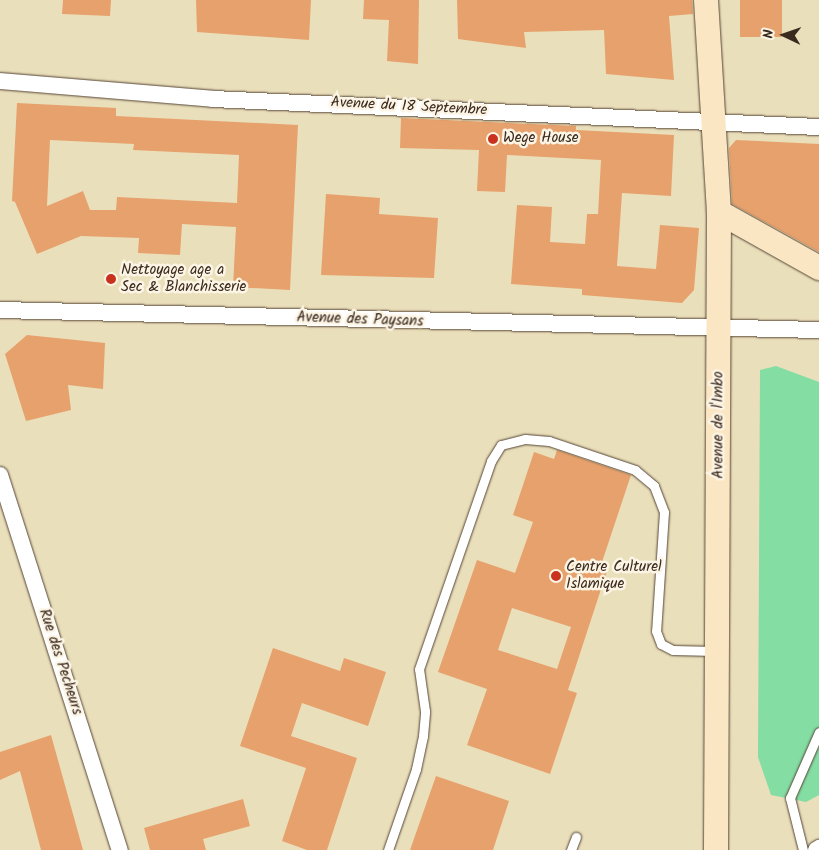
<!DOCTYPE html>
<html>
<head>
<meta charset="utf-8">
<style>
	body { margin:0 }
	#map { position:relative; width:819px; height:850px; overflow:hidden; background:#eadfbb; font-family:Kalam,sans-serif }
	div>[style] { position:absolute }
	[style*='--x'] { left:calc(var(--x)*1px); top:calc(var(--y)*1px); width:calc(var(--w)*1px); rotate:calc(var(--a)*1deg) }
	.green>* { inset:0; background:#84dda3 }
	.building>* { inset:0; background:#e7a16c; transform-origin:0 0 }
	.roads { filter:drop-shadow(0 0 1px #554536) drop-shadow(0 0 1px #554536) }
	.lane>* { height:9px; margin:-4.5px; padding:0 4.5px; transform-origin:4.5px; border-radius:4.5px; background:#fff }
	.street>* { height:16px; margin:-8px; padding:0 8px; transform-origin:8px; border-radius:8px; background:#fff }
	.secondary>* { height:24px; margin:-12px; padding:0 12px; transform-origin:12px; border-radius:12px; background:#fbe6c4 }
	.dots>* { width:14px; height:14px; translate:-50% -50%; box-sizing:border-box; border:2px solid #fcf5e5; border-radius:50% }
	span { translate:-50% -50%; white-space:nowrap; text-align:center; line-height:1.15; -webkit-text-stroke:5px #fcf5e5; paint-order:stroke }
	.street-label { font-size:15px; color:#3b2a1e }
	.poi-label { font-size:15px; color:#3b2a1e }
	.left { translate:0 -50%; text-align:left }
	.north { position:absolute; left:759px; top:10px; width:50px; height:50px; -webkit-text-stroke:4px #fcf5e5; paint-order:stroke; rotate:273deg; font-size:14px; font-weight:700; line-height:20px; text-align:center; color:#3b2a1e }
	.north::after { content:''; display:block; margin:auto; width:18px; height:22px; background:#3b2a1e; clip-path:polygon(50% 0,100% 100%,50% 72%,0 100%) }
</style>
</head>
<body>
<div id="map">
	<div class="green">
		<i style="clip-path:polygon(776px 366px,819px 382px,819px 795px,806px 802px,771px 795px,758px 757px,760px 370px)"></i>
	</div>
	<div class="building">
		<i style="clip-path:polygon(63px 0,111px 0,110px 16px,62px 14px)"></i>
		<i style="clip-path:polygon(196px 0,311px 0,309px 40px,197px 32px)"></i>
		<i style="clip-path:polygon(364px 0,419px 0,418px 64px,387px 61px,389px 20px,363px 19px)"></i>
		<i style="clip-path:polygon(457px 0,692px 0,693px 14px,669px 16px,674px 80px,606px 74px,604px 30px,524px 32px,526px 48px,458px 39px)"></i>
		<i style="left:740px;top:0;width:42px;height:37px"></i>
		<i style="clip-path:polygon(evenodd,17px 103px,116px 108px,116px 116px,298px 125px,290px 290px,233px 287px,236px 227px,182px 224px,180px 255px,138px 253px,139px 238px,81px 236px,37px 254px,15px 202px,12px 201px,17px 103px,50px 140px,134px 144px,133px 150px,239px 155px,237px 203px,117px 197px,116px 210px,90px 210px,83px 191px,47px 206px,50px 140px)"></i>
		<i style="clip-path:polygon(401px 118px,576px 126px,576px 130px,674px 135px,671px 196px,622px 193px,617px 266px,656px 269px,660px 225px,699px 228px,694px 290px,682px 303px,582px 295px,582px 289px,511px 284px,517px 205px,552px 207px,550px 242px,585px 244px,587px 214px,598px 214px,601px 160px,507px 155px,505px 192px,477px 191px,479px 150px,400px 148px)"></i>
		<i style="clip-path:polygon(736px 140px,819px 144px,819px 252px,732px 204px,729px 148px)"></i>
		<i style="clip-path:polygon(326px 194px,380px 198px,379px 214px,438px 218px,434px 278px,321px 275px)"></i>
		<i style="clip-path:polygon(27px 335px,105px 343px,103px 389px,68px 385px,71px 410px,26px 421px,5px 354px)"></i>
		<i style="clip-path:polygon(evenodd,557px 450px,631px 475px,600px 568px,607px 571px,568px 690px,577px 693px,550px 774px,467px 745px,487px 689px,438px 672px,477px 560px,515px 573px,533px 522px,513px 515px,534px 452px,554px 459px,557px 450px,512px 608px,571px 627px,557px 669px,498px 650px,512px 608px)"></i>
		<i style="clip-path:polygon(273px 648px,340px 671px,344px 658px,386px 672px,368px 726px,302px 703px,291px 736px,357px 758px,327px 850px,307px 850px,282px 841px,306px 768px,240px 746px)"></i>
		<i style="clip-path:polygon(51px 735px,83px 850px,41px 850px,20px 771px,0 780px,0 752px)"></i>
		<i style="clip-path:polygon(436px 776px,509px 801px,493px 850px,410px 850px)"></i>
		<i style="clip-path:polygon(243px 799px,250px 826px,203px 839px,206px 850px,150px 850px,144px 828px)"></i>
	</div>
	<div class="roads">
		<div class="lane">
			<i style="--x:388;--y:850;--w:86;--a:-70.9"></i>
			<i style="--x:416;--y:769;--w:34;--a:-78"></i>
			<i style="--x:423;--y:736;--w:25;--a:-85"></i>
			<i style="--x:425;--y:711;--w:42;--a:-98.1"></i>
			<i style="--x:419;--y:669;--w:220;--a:-70.9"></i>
			<i style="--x:491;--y:461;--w:19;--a:-58"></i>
			<i style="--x:501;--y:445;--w:25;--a:-14"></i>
			<i style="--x:525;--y:439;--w:24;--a:5"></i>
			<i style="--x:549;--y:441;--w:91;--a:18.6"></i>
			<i style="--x:635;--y:470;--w:25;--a:40"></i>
			<i style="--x:654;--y:486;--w:28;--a:69"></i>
			<i style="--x:664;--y:512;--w:119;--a:93.8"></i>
			<i style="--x:656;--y:631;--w:14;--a:69"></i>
			<i style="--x:661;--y:644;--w:13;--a:27"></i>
			<i style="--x:673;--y:650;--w:42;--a:1.4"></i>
			<i style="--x:571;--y:850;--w:14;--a:-69"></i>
			<i style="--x:803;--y:850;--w:54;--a:-104"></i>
			<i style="--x:790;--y:798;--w:72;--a:-66.3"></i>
		</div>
		<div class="street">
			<i style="--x:0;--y:81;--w:214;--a:4.8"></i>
			<i style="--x:213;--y:99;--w:607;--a:2.65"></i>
			<i style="--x:0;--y:310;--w:819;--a:1.4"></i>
			<i style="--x:0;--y:475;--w:394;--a:72.3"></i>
			<i style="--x:816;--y:850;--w:4;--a:-34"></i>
		</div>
		<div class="secondary">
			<i style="--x:706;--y:0;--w:212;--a:86.5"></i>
			<i style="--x:719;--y:212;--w:638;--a:90.27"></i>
			<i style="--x:719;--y:212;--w:115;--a:29.2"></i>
		</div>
	</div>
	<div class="dots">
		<i style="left:493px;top:139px;background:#c8321e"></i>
		<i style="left:111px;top:279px;background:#c8321e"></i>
		<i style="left:556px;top:576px;background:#c8321e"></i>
	</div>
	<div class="street-label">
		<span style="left:409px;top:107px;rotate:3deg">Avenue du 18 Septembre</span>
		<span style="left:360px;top:320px;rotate:2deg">Avenue des Paysans</span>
		<span style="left:719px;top:425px;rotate:-90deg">Avenue de l'Imbo</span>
		<span style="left:60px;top:662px;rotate:72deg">Rue des Pecheurs</span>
	</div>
	<div class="poi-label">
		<span class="left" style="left:503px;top:139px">Wege House</span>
		<span class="left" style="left:121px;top:279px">Nettoyage age a<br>Sec &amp; Blanchisserie</span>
		<span class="left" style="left:566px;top:576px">Centre Culturel<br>Islamique</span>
	</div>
	<div class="north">N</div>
</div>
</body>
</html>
